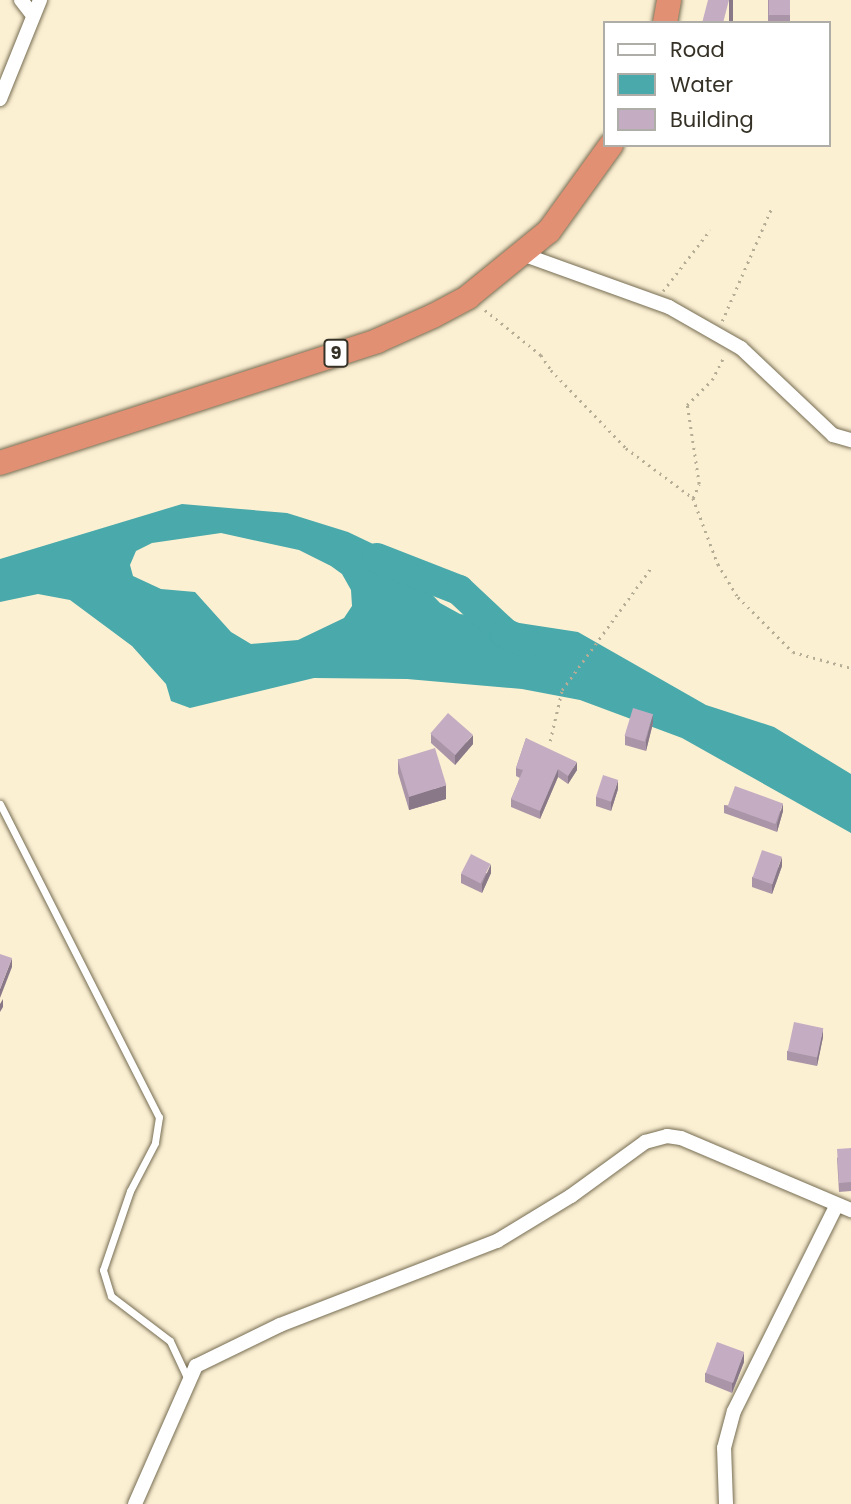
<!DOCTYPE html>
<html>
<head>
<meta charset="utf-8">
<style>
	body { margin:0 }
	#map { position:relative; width:851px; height:1504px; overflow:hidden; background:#fcf0d3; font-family:Poppins,sans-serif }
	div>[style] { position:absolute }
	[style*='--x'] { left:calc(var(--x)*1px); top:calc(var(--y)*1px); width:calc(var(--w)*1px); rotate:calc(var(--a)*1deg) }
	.water>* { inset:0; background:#49a9ab }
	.river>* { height:30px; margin:-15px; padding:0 15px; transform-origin:15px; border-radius:15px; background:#49a9ab }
	.path>* { height:2.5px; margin-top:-1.25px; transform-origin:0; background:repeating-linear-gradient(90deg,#b6ad96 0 2px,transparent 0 7px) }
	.roads { filter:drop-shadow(0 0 2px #766d53) drop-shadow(0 0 2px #766d53) }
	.lane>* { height:7px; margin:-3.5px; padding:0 3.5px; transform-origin:3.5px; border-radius:3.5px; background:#fff }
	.street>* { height:14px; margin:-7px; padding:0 7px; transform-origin:7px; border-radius:7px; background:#fff }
	.highway>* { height:24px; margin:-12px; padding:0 12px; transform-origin:12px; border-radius:12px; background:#e29073 }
	.wall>* { inset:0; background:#a995a7; transform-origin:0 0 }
	.shaded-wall>* { inset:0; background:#897988; transform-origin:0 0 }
	.building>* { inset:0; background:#c4adc2; transform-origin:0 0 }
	span { translate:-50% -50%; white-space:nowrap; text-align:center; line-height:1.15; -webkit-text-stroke:5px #fff; paint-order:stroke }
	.shield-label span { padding:2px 5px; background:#fff; border:2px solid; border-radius:5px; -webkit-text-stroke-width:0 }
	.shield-label { font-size:18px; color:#353126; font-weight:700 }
	.legend { position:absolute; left:603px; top:21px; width:228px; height:126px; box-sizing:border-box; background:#fff; border:2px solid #aeada8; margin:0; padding:9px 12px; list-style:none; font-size:21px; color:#353126 }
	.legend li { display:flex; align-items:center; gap:14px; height:35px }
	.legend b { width:35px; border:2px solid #aeada8 }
</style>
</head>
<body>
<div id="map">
	<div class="water">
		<i style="clip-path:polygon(evenodd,182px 504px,287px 513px,348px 532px,392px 553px,440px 603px,460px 614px,578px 632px,706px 705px,774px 727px,851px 774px,851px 833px,682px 738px,580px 700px,522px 689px,407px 679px,314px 678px,190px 708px,171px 701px,166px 684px,132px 646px,70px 600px,38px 594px,0 602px,0 559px,182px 504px,221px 533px,299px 550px,331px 566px,342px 574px,351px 590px,352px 606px,344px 618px,298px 640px,251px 644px,231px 632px,195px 592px,161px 589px,133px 576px,130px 565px,136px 551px,152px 543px,221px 533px)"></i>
	</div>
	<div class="river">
		<i style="--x:377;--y:558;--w:88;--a:21.3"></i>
		<i style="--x:459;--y:590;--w:63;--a:43.1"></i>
		<i style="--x:505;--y:633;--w:23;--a:25"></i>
	</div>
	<div class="path">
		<i style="--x:663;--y:291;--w:77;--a:-52.4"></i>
		<i style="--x:485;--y:310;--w:72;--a:38.8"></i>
		<i style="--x:541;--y:355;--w:18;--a:56"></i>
		<i style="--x:551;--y:370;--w:108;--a:46.1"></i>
		<i style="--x:626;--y:448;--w:84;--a:36.7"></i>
		<i style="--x:693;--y:498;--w:71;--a:69.3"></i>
		<i style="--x:718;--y:564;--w:39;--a:59"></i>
		<i style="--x:738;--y:597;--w:78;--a:45"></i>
		<i style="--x:793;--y:652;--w:60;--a:15.4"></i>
		<i style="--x:722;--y:321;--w:124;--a:-66.3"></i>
		<i style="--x:693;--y:498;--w:15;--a:-67"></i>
		<i style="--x:699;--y:484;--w:80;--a:-98.6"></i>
		<i style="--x:687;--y:405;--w:35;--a:-45"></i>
		<i style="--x:712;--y:380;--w:27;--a:-63"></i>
		<i style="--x:550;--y:741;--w:52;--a:-76.8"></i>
		<i style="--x:562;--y:690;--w:151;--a:-53.9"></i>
	</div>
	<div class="roads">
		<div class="lane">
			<i style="--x:0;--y:804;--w:351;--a:63.1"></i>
			<i style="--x:159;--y:1117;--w:26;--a:99"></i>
			<i style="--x:155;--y:1143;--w:54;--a:117.5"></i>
			<i style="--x:130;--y:1191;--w:83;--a:108.9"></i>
			<i style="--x:103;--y:1270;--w:27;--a:73"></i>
			<i style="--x:111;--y:1296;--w:74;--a:37.3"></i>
			<i style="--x:170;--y:1341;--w:40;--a:65"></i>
		</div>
		<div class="street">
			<i style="--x:21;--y:0;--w:18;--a:52"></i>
			<i style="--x:0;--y:99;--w:107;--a:-68"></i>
			<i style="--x:522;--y:254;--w:156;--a:19.8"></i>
			<i style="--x:669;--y:307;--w:83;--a:29.7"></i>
			<i style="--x:741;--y:348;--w:127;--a:43.4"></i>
			<i style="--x:833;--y:435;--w:19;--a:16"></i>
			<i style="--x:135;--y:1504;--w:151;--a:-66.2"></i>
			<i style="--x:196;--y:1366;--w:93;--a:-26"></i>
			<i style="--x:280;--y:1325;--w:233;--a:-21.2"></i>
			<i style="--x:497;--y:1241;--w:87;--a:-31.3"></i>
			<i style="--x:571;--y:1196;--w:92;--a:-36.1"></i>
			<i style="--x:645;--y:1142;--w:23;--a:-15"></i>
			<i style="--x:667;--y:1136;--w:14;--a:8"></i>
			<i style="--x:681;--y:1138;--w:185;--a:23"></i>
			<i style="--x:726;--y:1504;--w:56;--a:-92"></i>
			<i style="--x:724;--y:1448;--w:38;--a:-75"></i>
			<i style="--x:734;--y:1411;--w:229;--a:-63.5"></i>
		</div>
		<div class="highway">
			<i style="--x:665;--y:23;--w:23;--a:-80"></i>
			<i style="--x:0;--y:463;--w:396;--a:-17.9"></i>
			<i style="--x:377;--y:341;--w:61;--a:-24.1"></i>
			<i style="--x:433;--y:316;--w:40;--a:-28"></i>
			<i style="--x:468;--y:297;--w:104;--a:-39.2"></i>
			<i style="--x:549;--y:231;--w:106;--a:-54.2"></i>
		</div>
	</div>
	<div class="wall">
		<i style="left:768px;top:0;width:22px;height:23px"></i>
		<i style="clip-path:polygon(653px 723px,646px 751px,625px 745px,625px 736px)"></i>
		<i style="clip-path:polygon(431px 734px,473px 744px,455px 765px,431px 743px)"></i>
		<i style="clip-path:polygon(526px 738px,577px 770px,568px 784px,558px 777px,540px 819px,511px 807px,511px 799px,520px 778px,516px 776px,516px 768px)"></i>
		<i style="clip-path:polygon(398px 759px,446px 799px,409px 810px,398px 773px)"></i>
		<i style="clip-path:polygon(618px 789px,611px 811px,596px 806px,596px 797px)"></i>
		<i style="clip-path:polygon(724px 805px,783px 811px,777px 832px,724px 813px)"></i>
		<i style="clip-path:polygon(782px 866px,772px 894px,752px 887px,752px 877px)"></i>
		<i style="clip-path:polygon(491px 873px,482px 893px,461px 883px,461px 874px)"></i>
		<i style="clip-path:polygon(823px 1037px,817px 1066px,787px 1060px,787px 1051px)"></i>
		<i style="clip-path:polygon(851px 1148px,851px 1191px,839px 1192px,837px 1158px)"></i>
		<i style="clip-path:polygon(744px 1362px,732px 1393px,705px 1382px,705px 1373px)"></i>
	</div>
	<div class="shaded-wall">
		<i style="left:729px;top:0;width:4px;height:24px"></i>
		<i style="clip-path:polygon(653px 714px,653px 723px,646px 751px,646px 741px)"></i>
		<i style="clip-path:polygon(473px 735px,473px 744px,455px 765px,455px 755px)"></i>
		<i style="clip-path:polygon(577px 762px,577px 770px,568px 784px,568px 776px)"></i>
		<i style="clip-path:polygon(558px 769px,558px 777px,540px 819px,540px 811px)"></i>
		<i style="clip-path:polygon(618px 780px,618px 789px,611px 811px,611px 802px)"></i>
		<i style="clip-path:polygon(446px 785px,446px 799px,409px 810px,409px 797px)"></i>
		<i style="clip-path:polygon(783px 803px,783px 811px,777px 832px,777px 824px)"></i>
		<i style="clip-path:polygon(782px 857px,782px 866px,772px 894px,772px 885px)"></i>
		<i style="clip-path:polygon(491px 864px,491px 873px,482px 893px,482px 884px)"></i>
		<i style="clip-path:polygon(12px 958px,12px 967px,0 998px,0 989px)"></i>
		<i style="clip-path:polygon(3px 999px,3px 1007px,0 1012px,0 1004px)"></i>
		<i style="clip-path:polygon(823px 1028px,823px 1037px,817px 1066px,817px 1057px)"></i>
		<i style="clip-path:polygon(744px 1352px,744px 1362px,732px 1393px,732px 1383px)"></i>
	</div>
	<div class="building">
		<i style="clip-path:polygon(708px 0,729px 0,723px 23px,702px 23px)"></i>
		<i style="left:769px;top:0;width:21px;height:15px"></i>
		<i style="left:633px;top:708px;width:21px;height:29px;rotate:17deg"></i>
		<i style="left:448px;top:713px;width:33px;height:27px;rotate:41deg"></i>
		<i style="clip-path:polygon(526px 738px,577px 762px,568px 776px,558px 769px,540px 811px,511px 799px,523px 770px,516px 768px)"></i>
		<i style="left:435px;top:748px;width:39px;height:39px;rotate:73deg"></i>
		<i style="left:603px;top:775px;width:16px;height:23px;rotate:18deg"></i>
		<i style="left:735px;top:786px;width:51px;height:22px;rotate:20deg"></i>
		<i style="left:762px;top:850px;width:21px;height:29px;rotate:19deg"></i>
		<i style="left:471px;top:854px;width:22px;height:22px;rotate:27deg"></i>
		<i style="clip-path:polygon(0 954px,12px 958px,0 989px)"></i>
		<i style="left:794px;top:1022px;width:30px;height:30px;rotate:12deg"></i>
		<i style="clip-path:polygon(851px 1148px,851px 1182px,839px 1183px,837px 1149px)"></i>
		<i style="left:717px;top:1342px;width:29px;height:33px;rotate:20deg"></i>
	</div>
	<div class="shield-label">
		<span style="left:336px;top:353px">9</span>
	</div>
	<ul class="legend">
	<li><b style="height:9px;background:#fff"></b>Road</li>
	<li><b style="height:19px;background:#49a9ab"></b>Water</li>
	<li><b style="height:19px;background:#c4adc2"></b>Building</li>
	</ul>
</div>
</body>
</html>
